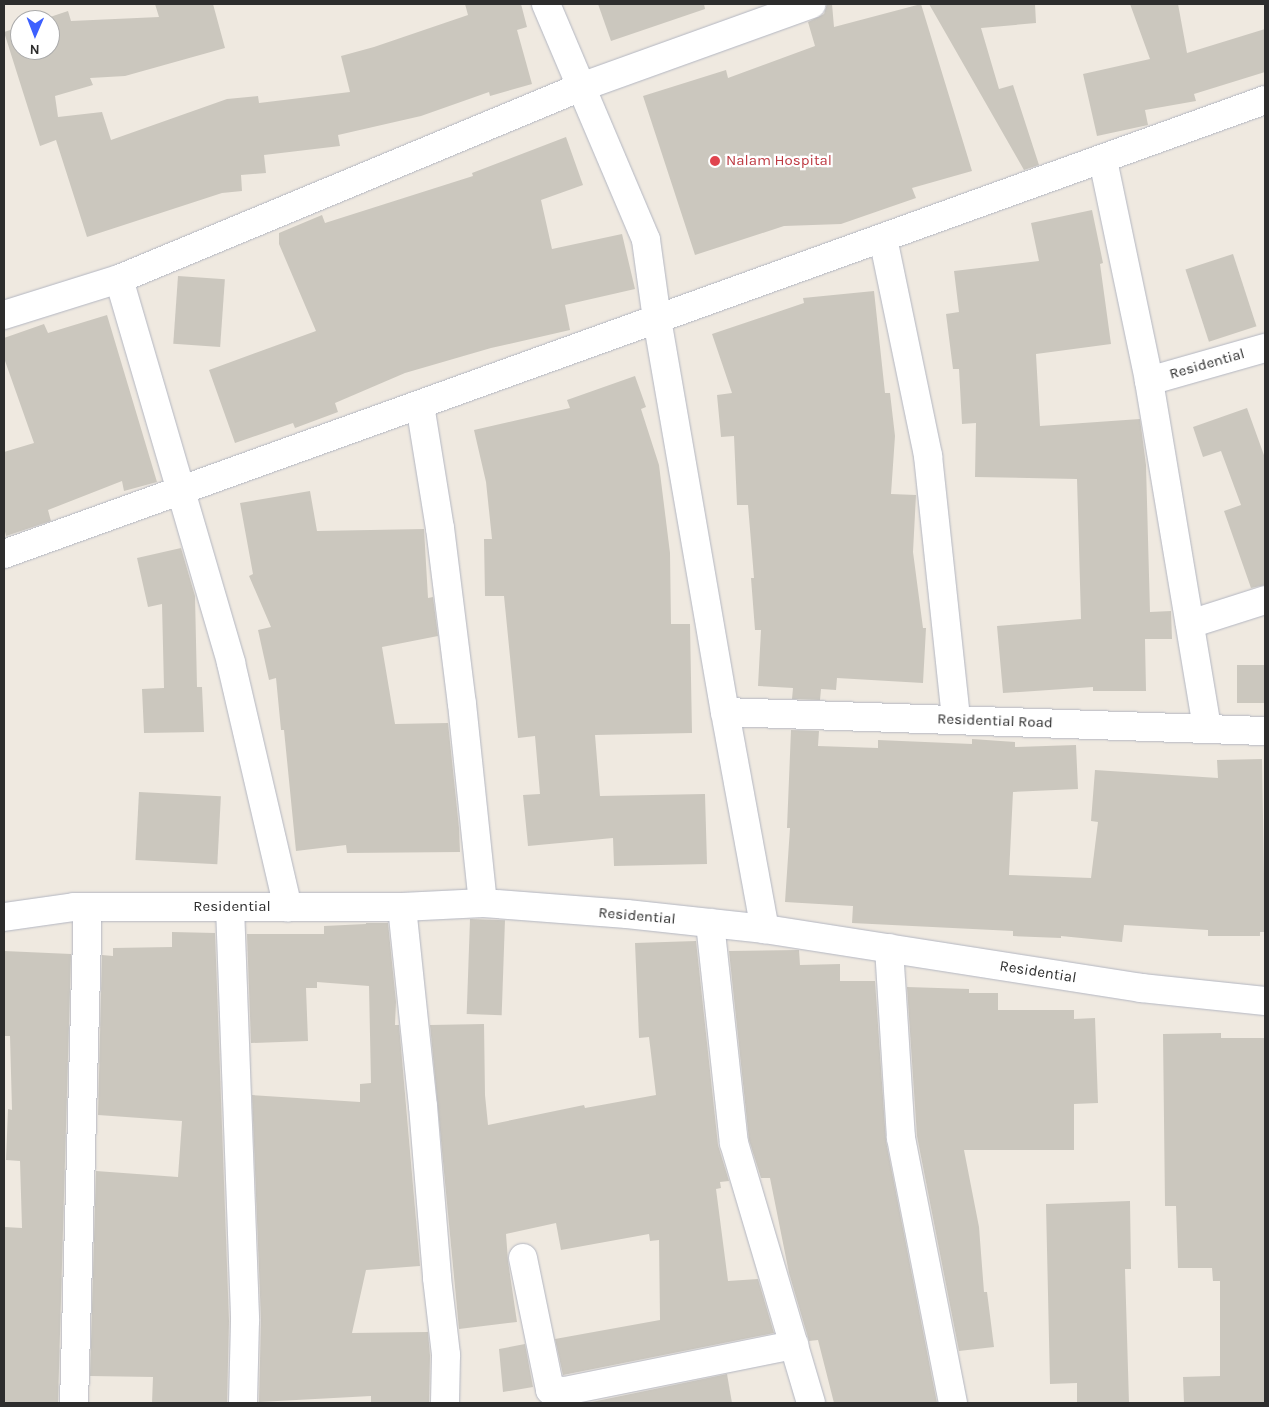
<!DOCTYPE html>
<html>
<head>
<meta charset="utf-8">
<style>
	body { margin:0 }
	#map { position:relative; width:1269px; height:1407px; overflow:hidden; background:#efe9e0; font-family:Karla,sans-serif }
	div>[style] { position:absolute }
	[style*='--x'] { left:calc(var(--x)*1px); top:calc(var(--y)*1px); width:calc(var(--w)*1px); rotate:calc(var(--a)*1deg) }
	.building>* { inset:0; background:#cbc7be; transform-origin:0 0 }
	.roads { filter:drop-shadow(0 0 1px #b3b6c1) drop-shadow(0 0 1px #b3b6c1) }
	.minor>* { height:28px; margin:-14px; padding:0 14px; transform-origin:14px; border-radius:14px; background:#fff }
	.dots>* { width:14px; height:14px; translate:-50% -50%; box-sizing:border-box; border:2px solid #fff; border-radius:50% }
	span { translate:-50% -50%; white-space:nowrap; text-align:center; line-height:1.15; -webkit-text-stroke:4.5px #fff; paint-order:stroke }
	.health-label { font-size:15px; color:#be3a42 }
	.left { translate:0 -50%; text-align:left }
	.street-label { font-size:15px; color:#2d2d2d }
	.frame { position:absolute; inset:0; border:5px solid #2d2d2d; pointer-events:none }
	.north { position:absolute; left:10px; top:10px; width:50px; height:50px; box-sizing:border-box; background:#fff; border:1px solid #ababab; border-radius:50%; rotate:181deg; font-size:14px; font-weight:700; line-height:20px; text-align:center; color:#2d2d2d }
	.north::after { content:''; display:block; margin:auto; width:18px; height:22px; background:#3d60ff; clip-path:polygon(50% 0,100% 100%,50% 72%,0 100%) }
</style>
</head>
<body>
<div id="map">
	<div class="building">
		<i style="clip-path:polygon(155px 4px,213px 4px,225px 48px,125px 76px,90px 78px,93px 85px,55px 96px,58px 117px,102px 112px,111px 140px,227px 99px,258px 96px,259px 103px,350px 92px,341px 56px,374px 47px,468px 15px,465px 4px,521px 4px,527px 27px,517px 30px,532px 84px,490px 96px,489px 92px,421px 116px,338px 135px,340px 146px,264px 155px,266px 173px,241px 175px,242px 191px,222px 193px,87px 237px,56px 140px,40px 146px,4px 32px,20px 27px,20px 50px,50px 50px,50px 20px,41px 20px,68px 11px,71px 21px,159px 17px)"></i>
		<i style="clip-path:polygon(598px 4px,704px 4px,705px 9px,611px 41px)"></i>
		<i style="clip-path:polygon(827px 4px,832px 4px,834px 27px,921px 4px,972px 171px,912px 188px,916px 198px,841px 224px,784px 226px,695px 255px,643px 96px,726px 70px,728px 78px,815px 46px,808px 22px,824px 14px)"></i>
		<i style="clip-path:polygon(929px 4px,1035px 4px,1036px 23px,981px 28px,999px 89px,1013px 85px,1039px 165px,1024px 170px)"></i>
		<i style="clip-path:polygon(1130px 4px,1178px 4px,1187px 53px,1265px 29px,1265px 72px,1194px 94px,1196px 101px,1145px 110px,1148px 125px,1097px 136px,1083px 74px,1150px 59px)"></i>
		<i style="clip-path:polygon(566px 137px,583px 185px,541px 200px,552px 249px,622px 234px,635px 289px,565px 305px,570px 330px,491px 348px,405px 373px,335px 403px,338px 412px,295px 428px,293px 423px,235px 443px,209px 370px,316px 331px,279px 244px,279px 233px,322px 215px,325px 223px,473px 176px,472px 173px)"></i>
		<i style="clip-path:polygon(1092px 210px,1103px 263px,1100px 264px,1111px 344px,1036px 354px,1040px 426px,1140px 419px,1146px 465px,1150px 612px,1171px 611px,1172px 639px,1145px 639px,1146px 691px,1093px 691px,1093px 687px,1003px 693px,997px 626px,1081px 619px,1077px 479px,975px 477px,976px 423px,962px 424px,959px 369px,953px 369px,946px 314px,959px 312px,954px 271px,1039px 261px,1031px 223px)"></i>
		<i style="left:1233px;top:254px;width:76px;height:50px;rotate:72deg"></i>
		<i style="left:178px;top:276px;width:47px;height:68px;rotate:4deg"></i>
		<i style="clip-path:polygon(874px 291px,885px 393px,890px 393px,895px 436px,891px 494px,916px 495px,913px 552px,923px 628px,926px 628px,923px 683px,837px 678px,836px 690px,821px 689px,820px 700px,792px 699px,793px 688px,758px 686px,761px 630px,755px 630px,751px 578px,754px 578px,748px 505px,737px 505px,734px 436px,721px 437px,717px 395px,732px 393px,712px 334px,804px 303px,803px 298px)"></i>
		<i style="clip-path:polygon(107px 315px,157px 482px,124px 491px,122px 481px,48px 510px,51px 521px,6px 536px,4px 527px,4px 452px,34px 443px,4px 358px,4px 338px,44px 324px,48px 333px)"></i>
		<i style="clip-path:polygon(635px 376px,646px 407px,641px 409px,659px 465px,670px 553px,671px 624px,690px 624px,692px 733px,595px 735px,600px 796px,705px 794px,707px 864px,614px 866px,613px 838px,528px 846px,523px 795px,540px 794px,535px 736px,518px 738px,504px 596px,485px 596px,484px 539px,492px 539px,486px 482px,474px 430px,570px 408px,567px 400px)"></i>
		<i style="clip-path:polygon(1247px 408px,1265px 458px,1265px 585px,1251px 588px,1224px 511px,1241px 505px,1221px 451px,1203px 457px,1193px 427px)"></i>
		<i style="clip-path:polygon(310px 491px,317px 531px,424px 529px,428px 598px,433px 597px,438px 636px,382px 647px,395px 724px,448px 723px,459px 828px,460px 852px,347px 853px,346px 845px,296px 851px,284px 730px,281px 730px,276px 678px,269px 680px,258px 630px,271px 627px,249px 576px,253px 574px,240px 503px)"></i>
		<i style="clip-path:polygon(181px 548px,195px 596px,197px 687px,202px 687px,204px 732px,144px 733px,142px 689px,164px 688px,162px 604px,148px 607px,137px 558px)"></i>
		<i style="left:1265px;top:665px;width:38px;height:28px;rotate:90deg"></i>
		<i style="clip-path:polygon(791px 730px,819px 731px,818px 746px,878px 748px,878px 740px,972px 744px,972px 739px,1015px 742px,1015px 747px,1076px 745px,1078px 789px,1013px 792px,1009px 875px,1091px 878px,1098px 822px,1091px 821px,1095px 770px,1218px 778px,1217px 760px,1262px 759px,1265px 932px,1260px 932px,1260px 936px,1208px 936px,1208px 930px,1124px 925px,1122px 942px,1061px 936px,1061px 938px,1013px 936px,1013px 931px,852px 923px,853px 906px,785px 902px,790px 828px,787px 828px)"></i>
		<i style="left:139px;top:792px;width:82px;height:68px;rotate:3deg"></i>
		<i style="left:470px;top:919px;width:35px;height:95px;rotate:2deg"></i>
		<i style="clip-path:polygon(366px 923px,388px 923px,396px 1002px,395px 1025px,399px 1025px,420px 1266px,366px 1270px,352px 1333px,428px 1332px,430px 1356px,429px 1403px,371px 1403px,371px 1396px,259px 1402px,261px 1320px,252px 1095px,360px 1102px,360px 1084px,371px 1083px,369px 986px,317px 982px,317px 988px,306px 988px,308px 1041px,251px 1043px,247px 934px,324px 934px,324px 926px,366px 924px)"></i>
		<i style="clip-path:polygon(172px 932px,215px 933px,229px 1321px,227px 1403px,152px 1403px,153px 1377px,90px 1376px,96px 1171px,178px 1177px,182px 1121px,98px 1115px,102px 955px,113px 956px,113px 948px,172px 947px)"></i>
		<i style="clip-path:polygon(696px 941px,718px 1145px,729px 1181px,720px 1182px,721px 1188px,716px 1189px,728px 1281px,758px 1279px,774px 1333px,563px 1375px,555px 1339px,660px 1320px,659px 1240px,650px 1241px,649px 1234px,561px 1250px,556px 1223px,506px 1234px,508px 1261px,517px 1322px,459px 1329px,430px 1025px,484px 1024px,485px 1095px,488px 1125px,584px 1105px,585px 1108px,656px 1095px,649px 1037px,639px 1038px,635px 943px)"></i>
		<i style="clip-path:polygon(799px 950px,800px 965px,840px 964px,840px 981px,875px 981px,886px 1141px,937px 1403px,834px 1403px,818px 1340px,809px 1341px,789px 1273px,770px 1178px,761px 1178px,749px 1140px,729px 951px)"></i>
		<i style="clip-path:polygon(4px 951px,71px 954px,58px 1403px,4px 1403px,4px 1227px,22px 1228px,20px 1161px,6px 1160px,8px 1109px,12px 1110px,10px 1036px,4px 1036px)"></i>
		<i style="clip-path:polygon(907px 987px,969px 989px,969px 993px,998px 993px,998px 1010px,1074px 1010px,1074px 1019px,1095px 1018px,1098px 1103px,1074px 1104px,1074px 1150px,964px 1150px,979px 1227px,984px 1292px,987px 1292px,994px 1347px,959px 1351px,917px 1136px)"></i>
		<i style="clip-path:polygon(1221px 1033px,1221px 1038px,1265px 1038px,1265px 1403px,1184px 1403px,1183px 1377px,1220px 1376px,1220px 1281px,1213px 1281px,1212px 1268px,1178px 1268px,1176px 1206px,1165px 1206px,1163px 1034px)"></i>
		<i style="clip-path:polygon(1130px 1201px,1131px 1269px,1125px 1269px,1129px 1403px,1077px 1403px,1077px 1383px,1050px 1384px,1046px 1204px)"></i>
		<i style="clip-path:polygon(525px 1344px,533px 1387px,503px 1392px,499px 1349px)"></i>
		<i style="clip-path:polygon(727px 1374px,732px 1403px,587px 1403px)"></i>
	</div>
	<div class="roads">
		<div class="minor">
			<i style="--x:546;--y:4;--w:256;--a:67"></i>
			<i style="--x:646;--y:240;--w:80;--a:82.1"></i>
			<i style="--x:657;--y:319;--w:399;--a:80.2"></i>
			<i style="--x:725;--y:712;--w:221;--a:79.6"></i>
			<i style="--x:1103;--y:160;--w:226;--a:78.2"></i>
			<i style="--x:1149;--y:381;--w:352;--a:80.5"></i>
			<i style="--x:883;--y:238;--w:223;--a:78.3"></i>
			<i style="--x:928;--y:456;--w:264;--a:83.9"></i>
			<i style="--x:119;--y:279;--w:400;--a:73.7"></i>
			<i style="--x:231;--y:663;--w:251;--a:76.9"></i>
			<i style="--x:4;--y:315;--w:121;--a:-17.4"></i>
			<i style="--x:119;--y:279;--w:500;--a:-22.57"></i>
			<i style="--x:581;--y:87;--w:245;--a:-19.8"></i>
			<i style="--x:1149;--y:381;--w:121;--a:-15.9"></i>
			<i style="--x:420;--y:405;--w:125;--a:80.8"></i>
			<i style="--x:440;--y:528;--w:177;--a:82.9"></i>
			<i style="--x:462;--y:704;--w:200;--a:84"></i>
			<i style="--x:4;--y:554;--w:1340;--a:-19.8"></i>
			<i style="--x:1190;--y:624;--w:79;--a:-17.7"></i>
			<i style="--x:725;--y:712;--w:540;--a:2.02"></i>
			<i style="--x:230;--y:907;--w:414;--a:87.9"></i>
			<i style="--x:245;--y:1321;--w:82;--a:91.4"></i>
			<i style="--x:402;--y:907;--w:200;--a:84"></i>
			<i style="--x:423;--y:1106;--w:173;--a:85.3"></i>
			<i style="--x:437;--y:1278;--w:78;--a:83.3"></i>
			<i style="--x:446;--y:1355;--w:48;--a:91.2"></i>
			<i style="--x:4;--y:917;--w:71;--a:-8.1"></i>
			<i style="--x:74;--y:907;--w:328;--a:0"></i>
			<i style="--x:402;--y:907;--w:81;--a:-2.8"></i>
			<i style="--x:483;--y:903;--w:144;--a:4.4"></i>
			<i style="--x:627;--y:914;--w:139;--a:6.2"></i>
			<i style="--x:765;--y:929;--w:381;--a:8.9"></i>
			<i style="--x:1141;--y:988;--w:125;--a:6"></i>
			<i style="--x:710;--y:923;--w:221;--a:83.8"></i>
			<i style="--x:734;--y:1143;--w:271;--a:73.5"></i>
			<i style="--x:889;--y:948;--w:190;--a:86.4"></i>
			<i style="--x:901;--y:1138;--w:270;--a:78.9"></i>
			<i style="--x:523;--y:1258;--w:135;--a:78.4"></i>
			<i style="--x:550;--y:1390;--w:15;--a:4"></i>
			<i style="--x:565;--y:1391;--w:12;--a:85"></i>
			<i style="--x:565;--y:1391;--w:234;--a:-11.4"></i>
			<i style="--x:74;--y:1403;--w:496;--a:-88.4"></i>
		</div>
	</div>
	<div class="dots">
		<i style="left:715px;top:161px;background:#e0444e"></i>
	</div>
	<div class="health-label">
		<span class="left" style="left:726px;top:161px">Nalam Hospital</span>
	</div>
	<div class="street-label">
		<span style="left:1207px;top:364px;rotate:-16deg">Residential</span>
		<span style="left:995px;top:721px;rotate:2deg">Residential Road</span>
		<span style="left:232px;top:907px">Residential</span>
		<span style="left:637px;top:916px;rotate:5deg">Residential</span>
		<span style="left:1038px;top:972px;rotate:9deg">Residential</span>
	</div>
	<div class="frame"></div>
	<div class="north">N</div>
</div>
</body>
</html>
